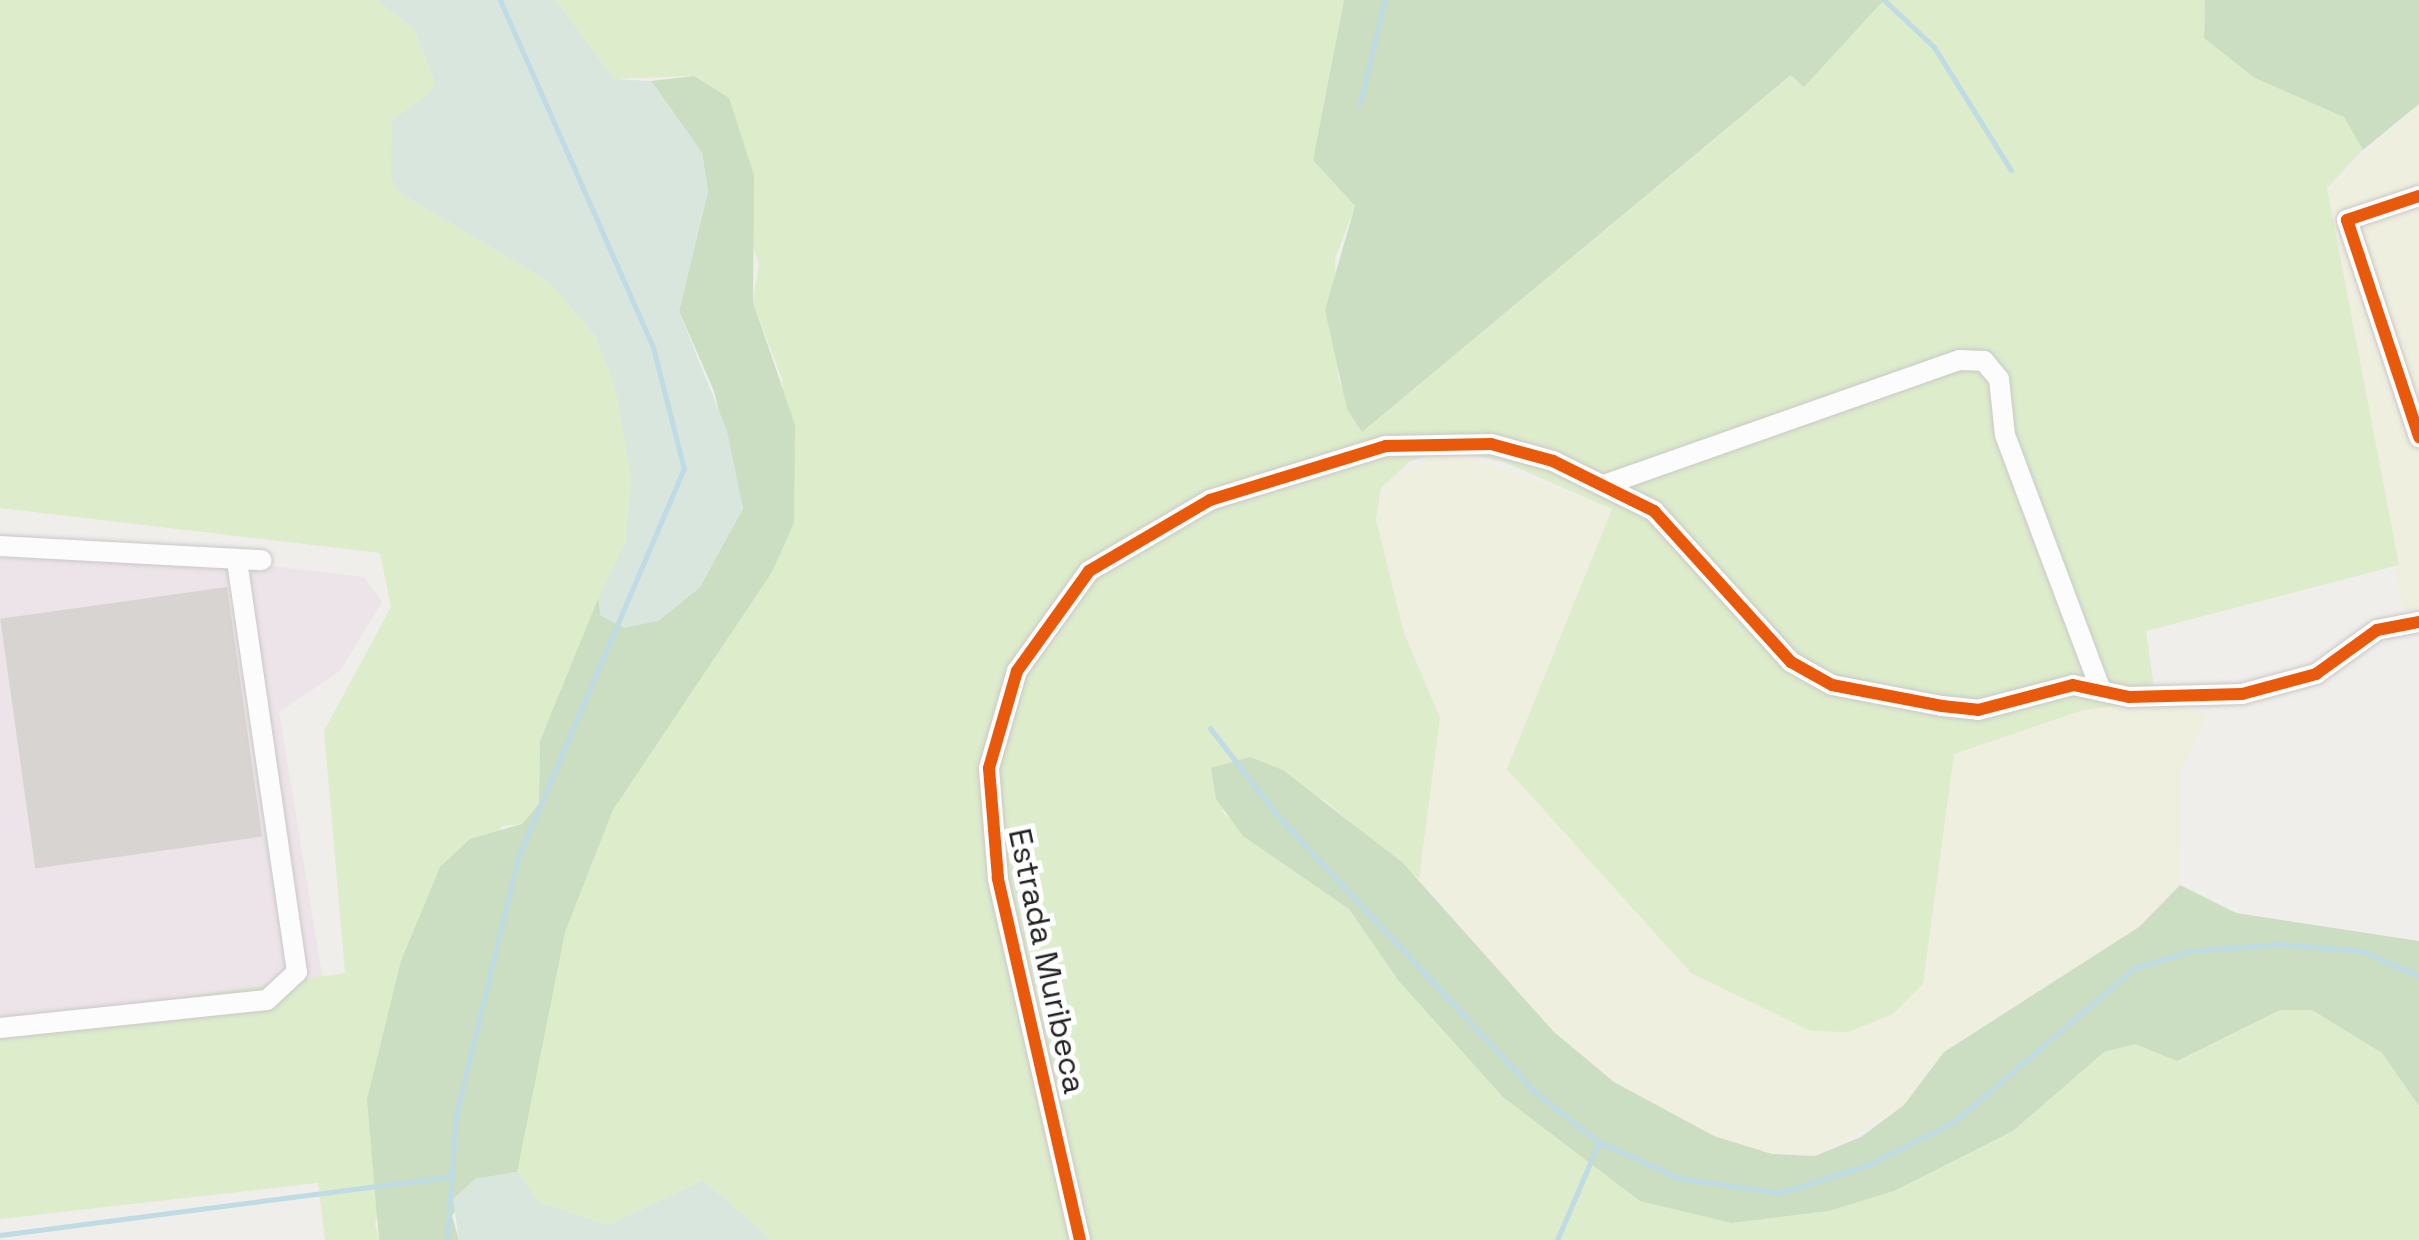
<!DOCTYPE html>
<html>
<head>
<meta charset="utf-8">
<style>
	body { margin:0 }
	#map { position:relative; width:2419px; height:1240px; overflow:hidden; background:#f0eeeb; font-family:"Space Grotesk",sans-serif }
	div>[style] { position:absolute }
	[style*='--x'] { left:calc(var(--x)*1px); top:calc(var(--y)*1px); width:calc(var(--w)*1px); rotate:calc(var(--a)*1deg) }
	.industrial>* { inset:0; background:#ede4e9 }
	.farmland>* { inset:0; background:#efefdf }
	.grass>* { inset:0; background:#ddeccb }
	.forest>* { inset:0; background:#cbdec1 }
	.wetland>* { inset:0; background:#d9e6de }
	.stream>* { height:5px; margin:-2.5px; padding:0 2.5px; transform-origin:2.5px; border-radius:2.5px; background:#bfdbe3 }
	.building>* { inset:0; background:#d7d4d2; transform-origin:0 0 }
	.roads { filter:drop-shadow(0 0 2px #c9c8c7) drop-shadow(0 0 2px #c9c8c7) }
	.minor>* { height:20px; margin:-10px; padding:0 10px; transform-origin:10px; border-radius:10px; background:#fdfcfc }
	.cycleway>* { height:12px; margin:-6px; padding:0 6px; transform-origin:6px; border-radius:6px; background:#e8590c }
	span { translate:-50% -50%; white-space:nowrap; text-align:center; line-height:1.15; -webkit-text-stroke:10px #fff; paint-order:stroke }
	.street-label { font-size:32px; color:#222 }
</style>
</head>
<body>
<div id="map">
	<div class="industrial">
		<i style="clip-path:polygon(0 534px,364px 577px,382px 602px,340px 671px,279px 712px,328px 1010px,0 1054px)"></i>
	</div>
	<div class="farmland">
		<i style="clip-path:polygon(2419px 104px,2419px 612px,2402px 607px,2327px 188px)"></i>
		<i style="clip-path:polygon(1449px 450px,1612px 508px,1508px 769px,1923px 984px,1953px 754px,2083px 710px,2150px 700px,2207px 714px,2181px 774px,2180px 885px,2139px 927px,1968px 1035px,1904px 1105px,1815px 1156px,1772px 1154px,1714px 1136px,1614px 1082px,1554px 1032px,1419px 879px,1440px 719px,1404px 633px,1376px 519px,1387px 477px)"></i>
	</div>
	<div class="grass">
		<i style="clip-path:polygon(0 0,377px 0,414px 29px,434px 79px,432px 91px,392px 120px,400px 193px,548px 281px,595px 336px,614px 382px,631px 477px,625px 544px,540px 741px,539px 804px,522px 824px,502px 826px,375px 1224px,379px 1240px,325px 1240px,318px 1183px,0 1219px,0 1024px,345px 973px,324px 731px,391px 607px,380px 553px,0 508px)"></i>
		<i style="clip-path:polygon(556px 0,1344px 0,1313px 160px,1355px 206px,1335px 259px,1338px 377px,1362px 432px,1792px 75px,1804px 86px,1884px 0,2205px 0,2204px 38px,2344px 117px,2363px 150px,2327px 188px,2399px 565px,2146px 631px,2156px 701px,2083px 710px,1954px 754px,1923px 984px,1893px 1014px,1848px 1032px,1811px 1031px,1691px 973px,1507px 769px,1612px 509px,1504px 462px,1449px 450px,1410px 461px,1381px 488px,1376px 519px,1404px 633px,1440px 718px,1419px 879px,1323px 799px,1211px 768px,1224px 814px,1349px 909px,1398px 980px,1732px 1223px,1829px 1211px,1894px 1191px,2013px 1131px,2104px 1052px,2135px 1044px,2177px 1061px,2280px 1010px,2312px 1010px,2382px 1053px,2419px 1106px,2419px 1240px,772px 1240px,703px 1180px,608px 1225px,540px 1202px,517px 1172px,517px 1141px,565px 932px,613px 810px,772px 572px,794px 523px,782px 379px,753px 302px,759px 264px,693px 76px,614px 79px)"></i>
	</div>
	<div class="forest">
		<i style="clip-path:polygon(1344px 0,1884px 0,1804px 87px,1791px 75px,1362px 432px,1347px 409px,1325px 310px,1355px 206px,1313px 160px)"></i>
		<i style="clip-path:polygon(2205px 0,2419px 0,2419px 104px,2363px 150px,2344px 117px,2255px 78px,2204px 38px)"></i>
		<i style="clip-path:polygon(694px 76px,729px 98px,754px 175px,753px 302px,795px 425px,794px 523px,772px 572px,613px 810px,565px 932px,517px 1172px,475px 1179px,452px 1216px,459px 1240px,379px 1240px,367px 1099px,401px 961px,440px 867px,470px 839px,522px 824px,539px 804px,540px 741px,598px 599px,601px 616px,658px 621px,700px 587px,743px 508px,714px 391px,679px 311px,708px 191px,702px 153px,651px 81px)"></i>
		<i style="clip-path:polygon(1250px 757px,1283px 770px,1403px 863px,1554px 1032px,1614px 1082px,1714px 1136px,1772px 1154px,1815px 1156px,1861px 1137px,1904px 1105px,1944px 1052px,2139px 927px,2180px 885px,2236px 913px,2419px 941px,2419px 1106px,2382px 1053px,2312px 1010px,2280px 1010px,2177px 1061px,2135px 1044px,2104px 1052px,2013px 1131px,1894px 1191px,1829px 1211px,1732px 1223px,1640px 1201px,1503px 1097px,1398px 980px,1349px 909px,1243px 836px,1216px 799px,1211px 768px)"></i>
	</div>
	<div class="wetland">
		<i style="clip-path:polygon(377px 0,556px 0,614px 79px,651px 81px,702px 153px,708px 191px,679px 311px,727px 431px,743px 508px,700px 587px,658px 621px,624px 628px,601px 616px,598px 599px,625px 544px,631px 477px,614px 383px,595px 336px,548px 281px,400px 193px,391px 178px,392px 120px,432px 91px,434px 79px,414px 29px)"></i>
		<i style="clip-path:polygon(517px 1172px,540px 1202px,608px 1225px,703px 1180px,772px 1240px,459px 1240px,453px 1199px,475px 1179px)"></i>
	</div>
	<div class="stream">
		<i style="--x:1884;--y:0;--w:69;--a:43.2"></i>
		<i style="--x:1934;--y:47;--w:145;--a:58"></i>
		<i style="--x:1360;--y:103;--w:106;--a:-76.4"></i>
		<i style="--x:1210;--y:728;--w:110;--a:52.4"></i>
		<i style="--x:1277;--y:815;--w:379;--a:47"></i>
		<i style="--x:1535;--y:1092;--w:81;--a:38"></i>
		<i style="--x:1599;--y:1142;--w:88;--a:24.2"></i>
		<i style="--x:1679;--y:1178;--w:101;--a:8.5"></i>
		<i style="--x:1779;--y:1193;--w:93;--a:-17.5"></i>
		<i style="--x:1868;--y:1165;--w:96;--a:-26.6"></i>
		<i style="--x:1954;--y:1122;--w:237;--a:-40.5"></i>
		<i style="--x:2134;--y:968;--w:59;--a:-16.6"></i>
		<i style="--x:2191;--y:951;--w:89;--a:-4.5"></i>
		<i style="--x:2280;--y:944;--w:82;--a:4.9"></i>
		<i style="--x:2362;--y:951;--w:62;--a:23.7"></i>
		<i style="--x:0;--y:1235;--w:456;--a:-7.4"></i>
		<i style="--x:447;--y:1240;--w:125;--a:-85.9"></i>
		<i style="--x:456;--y:1115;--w:268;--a:-76.4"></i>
		<i style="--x:519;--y:855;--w:420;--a:-66.9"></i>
		<i style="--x:684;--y:469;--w:126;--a:-104.3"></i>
		<i style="--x:653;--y:347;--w:379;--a:-113.8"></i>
		<i style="--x:1557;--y:1240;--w:107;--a:-66.8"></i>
	</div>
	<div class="building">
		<i style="left:227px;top:587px;width:252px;height:229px;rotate:82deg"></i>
	</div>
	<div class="roads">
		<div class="minor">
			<i style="--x:2419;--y:196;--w:76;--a:161.6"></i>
			<i style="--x:2347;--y:220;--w:229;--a:71.6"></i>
			<i style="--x:1607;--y:484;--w:373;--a:-19.4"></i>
			<i style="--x:1959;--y:360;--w:25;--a:2"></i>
			<i style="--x:1984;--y:361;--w:23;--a:50"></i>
			<i style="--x:1999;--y:379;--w:56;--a:83.9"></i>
			<i style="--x:2005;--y:435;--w:273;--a:69.4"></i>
			<i style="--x:0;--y:546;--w:262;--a:3.1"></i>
			<i style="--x:0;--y:1028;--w:268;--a:-6"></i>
			<i style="--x:267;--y:1000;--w:41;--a:-43"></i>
			<i style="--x:297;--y:972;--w:417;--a:-98.3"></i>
			<i style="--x:1080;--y:1240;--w:371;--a:-102.8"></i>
			<i style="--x:998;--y:878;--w:110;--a:-94.7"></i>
			<i style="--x:989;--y:768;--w:101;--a:-73.9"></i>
			<i style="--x:1017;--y:671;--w:123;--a:-54.2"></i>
			<i style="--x:1089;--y:571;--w:140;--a:-30.4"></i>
			<i style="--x:1210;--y:500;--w:184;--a:-17.1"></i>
			<i style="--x:1386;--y:446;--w:105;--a:-1.1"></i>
			<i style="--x:1491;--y:444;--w:64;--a:15.3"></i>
			<i style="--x:1553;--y:461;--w:113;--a:26.3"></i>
			<i style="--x:1654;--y:511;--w:204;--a:47.8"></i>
			<i style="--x:1791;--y:662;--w:47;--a:29.3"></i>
			<i style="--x:1832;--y:685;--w:112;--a:10.8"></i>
			<i style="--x:1942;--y:706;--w:36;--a:6"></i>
			<i style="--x:1978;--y:710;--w:98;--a:-14.7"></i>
			<i style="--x:2073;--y:685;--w:57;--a:12.1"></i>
			<i style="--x:2129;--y:697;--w:113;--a:-1.5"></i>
			<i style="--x:2242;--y:694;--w:77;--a:-15.1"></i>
			<i style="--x:2316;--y:674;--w:75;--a:-35.8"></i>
			<i style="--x:2377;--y:630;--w:43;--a:-10.8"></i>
		</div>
	</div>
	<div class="cycleway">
		<i style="--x:2419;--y:196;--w:76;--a:161.6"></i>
		<i style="--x:2347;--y:220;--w:229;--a:71.6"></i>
		<i style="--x:1080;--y:1240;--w:371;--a:-102.8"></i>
		<i style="--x:998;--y:878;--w:110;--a:-94.7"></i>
		<i style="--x:989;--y:768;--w:101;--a:-73.9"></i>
		<i style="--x:1017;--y:671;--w:123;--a:-54.2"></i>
		<i style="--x:1089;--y:571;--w:140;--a:-30.4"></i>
		<i style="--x:1210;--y:500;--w:184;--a:-17.1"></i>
		<i style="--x:1386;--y:446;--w:105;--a:-1.1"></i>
		<i style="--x:1491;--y:444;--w:64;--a:15.3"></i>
		<i style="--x:1553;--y:461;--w:113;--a:26.3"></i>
		<i style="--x:1654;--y:511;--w:204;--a:47.8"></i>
		<i style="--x:1791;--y:662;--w:47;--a:29.3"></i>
		<i style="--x:1832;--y:685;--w:112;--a:10.8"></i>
		<i style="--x:1942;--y:706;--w:36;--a:6"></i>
		<i style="--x:1978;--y:710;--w:98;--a:-14.7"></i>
		<i style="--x:2073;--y:685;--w:57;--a:12.1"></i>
		<i style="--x:2129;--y:697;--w:113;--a:-1.5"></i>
		<i style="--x:2242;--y:694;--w:77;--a:-15.1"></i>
		<i style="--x:2316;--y:674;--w:75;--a:-35.8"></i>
		<i style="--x:2377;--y:630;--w:43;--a:-10.8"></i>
	</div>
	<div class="street-label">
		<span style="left:1047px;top:961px;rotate:78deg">Estrada Muribeca</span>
	</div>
</div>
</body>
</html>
